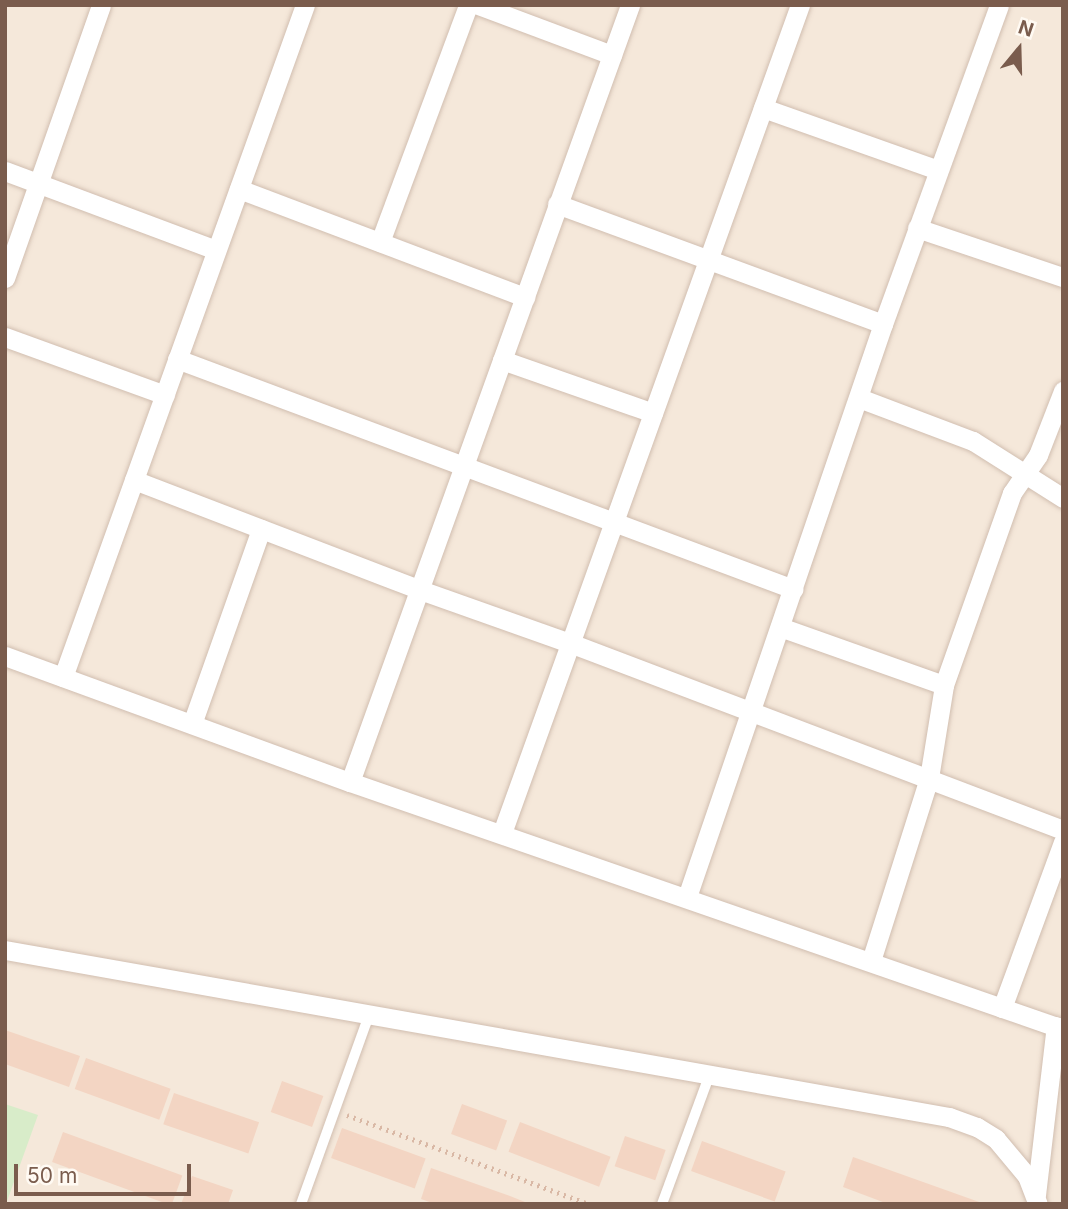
<!DOCTYPE html>
<html>
<head>
<meta charset="utf-8">
<style>
	body { margin:0 }
	#map { position:relative; width:1068px; height:1209px; overflow:hidden; background:#fdf6ec; font-family:Inter,sans-serif }
	div>[style] { position:absolute }
	[style*='--x'] { left:calc(var(--x)*1px); top:calc(var(--y)*1px); width:calc(var(--w)*1px); rotate:calc(var(--a)*1deg) }
	.residential>* { inset:0; background:#f5e8da; transform-origin:0 0 }
	.green>* { inset:0; background:#d8ecc9 }
	.building>* { inset:0; background:#f3d5c3; transform-origin:0 0 }
	.path>* { height:4.5px; margin-top:-2.25px; transform-origin:0; background:repeating-linear-gradient(90deg,#d9b8a5 0 2px,transparent 0 7px) }
	.roads { filter:drop-shadow(0 0 2px #d1beb0) drop-shadow(0 0 2px #d1beb0) }
	.service>* { height:10px; margin:-5px; padding:0 5px; transform-origin:5px; border-radius:5px; background:#fff }
	.minor>* { height:19px; margin:-9.5px; padding:0 9.5px; transform-origin:9.5px; border-radius:9.5px; background:#fff }
	span { translate:-50% -50%; white-space:nowrap; text-align:center; line-height:1.15; -webkit-text-stroke:7px #fffaf3; paint-order:stroke }
	.frame { position:absolute; inset:0; border:7px solid #7a5c4d; pointer-events:none }
	.north { position:absolute; left:984px; top:14px; width:70px; height:70px; -webkit-text-stroke:5px #fffaf3; paint-order:stroke; rotate:19deg; font-size:19px; font-weight:700; line-height:28px; text-align:center; color:#7a5c4d }
	.north::after { content:''; display:block; margin:auto; width:24px; height:32px; background:#7a5c4d; clip-path:polygon(50% 0,100% 100%,50% 72%,0 100%) }
	.scale { position:absolute; left:14px; top:1164px; width:177px; height:32px; box-sizing:border-box; border:4px solid #7a5c4d; border-top:0; padding-left:9px; font-size:21px; line-height:24px; white-space:nowrap; color:#7a5c4d; -webkit-text-stroke:5px #fffaf3; paint-order:stroke }
</style>
</head>
<body>
<div id="map">
	<div class="residential">
		<i style="left:5px;top:5px;width:1058px;height:1199px"></i>
	</div>
	<div class="green">
		<i style="clip-path:polygon(5px 1104px,38px 1115px,6px 1204px,5px 1204px)"></i>
	</div>
	<div class="building">
		<i style="clip-path:polygon(5px 1030px,80px 1056px,69px 1087px,5px 1064px)"></i>
		<i style="left:86px;top:1058px;width:90px;height:33px;rotate:20deg"></i>
		<i style="left:282px;top:1081px;width:44px;height:33px;rotate:20deg"></i>
		<i style="left:174px;top:1093px;width:90px;height:33px;rotate:19deg"></i>
		<i style="left:462px;top:1104px;width:48px;height:32px;rotate:20deg"></i>
		<i style="left:520px;top:1122px;width:97px;height:32px;rotate:21deg"></i>
		<i style="left:342px;top:1128px;width:89px;height:32px;rotate:20deg"></i>
		<i style="left:63px;top:1132px;width:127px;height:32px;rotate:20deg"></i>
		<i style="left:625px;top:1136px;width:43px;height:32px;rotate:19deg"></i>
		<i style="left:702px;top:1141px;width:89px;height:32px;rotate:20deg"></i>
		<i style="clip-path:polygon(853px 1157px,982px 1203px,982px 1204px,888px 1204px,843px 1187px)"></i>
		<i style="clip-path:polygon(431px 1168px,510px 1196px,530px 1204px,435px 1204px,421px 1199px)"></i>
		<i style="clip-path:polygon(192px 1176px,233px 1190px,228px 1204px,181px 1204px)"></i>
	</div>
	<div class="path">
		<i style="--x:347;--y:1115;--w:258;--a:20.2"></i>
	</div>
	<div class="roads">
		<div class="service">
			<i style="--x:301;--y:1204;--w:201;--a:-70.2"></i>
			<i style="--x:662;--y:1204;--w:136;--a:-69.8"></i>
		</div>
		<div class="minor">
			<i style="--x:478;--y:5;--w:143;--a:20.5"></i>
			<i style="--x:763;--y:108;--w:186;--a:19.5"></i>
			<i style="--x:5;--y:171;--w:225;--a:20.5"></i>
			<i style="--x:239;--y:189;--w:306;--a:20.7"></i>
			<i style="--x:557;--y:204;--w:347;--a:20.2"></i>
			<i style="--x:917;--y:228;--w:154;--a:18.6"></i>
			<i style="--x:380;--y:242;--w:253;--a:-69.6"></i>
			<i style="--x:5;--y:278;--w:289;--a:-70.6"></i>
			<i style="--x:5;--y:337;--w:170;--a:19.9"></i>
			<i style="--x:177;--y:359;--w:658;--a:20.47"></i>
			<i style="--x:502;--y:360;--w:160;--a:19.3"></i>
			<i style="--x:859;--y:398;--w:122;--a:20.7"></i>
			<i style="--x:973;--y:441;--w:107;--a:32.3"></i>
			<i style="--x:134;--y:480;--w:306;--a:21"></i>
			<i style="--x:420;--y:590;--w:159;--a:19.5"></i>
			<i style="--x:570;--y:643;--w:527;--a:20.77"></i>
			<i style="--x:780;--y:627;--w:174;--a:19.5"></i>
			<i style="--x:5;--y:656;--w:367;--a:20.1"></i>
			<i style="--x:350;--y:782;--w:755;--a:19.11"></i>
			<i style="--x:63;--y:677;--w:714;--a:-70.2"></i>
			<i style="--x:192;--y:724;--w:207;--a:-70.5"></i>
			<i style="--x:350;--y:782;--w:826;--a:-70.18"></i>
			<i style="--x:502;--y:833;--w:880;--a:-70.21"></i>
			<i style="--x:687;--y:897;--w:606;--a:-71.12"></i>
			<i style="--x:883;--y:324;--w:339;--a:-70"></i>
			<i style="--x:5;--y:950;--w:959;--a:10.03"></i>
			<i style="--x:949;--y:1117;--w:30;--a:20"></i>
			<i style="--x:977;--y:1127;--w:22;--a:32"></i>
			<i style="--x:996;--y:1139;--w:48;--a:50"></i>
			<i style="--x:1027;--y:1176;--w:30;--a:69"></i>
			<i style="--x:871;--y:961;--w:192;--a:-72.4"></i>
			<i style="--x:929;--y:778;--w:94;--a:-80.8"></i>
			<i style="--x:944;--y:685;--w:204;--a:-70.5"></i>
			<i style="--x:1012;--y:493;--w:46;--a:-55.6"></i>
			<i style="--x:1038;--y:455;--w:69;--a:-68.7"></i>
			<i style="--x:1002;--y:1008;--w:177;--a:-69.8"></i>
			<i style="--x:1036;--y:1195;--w:170;--a:-83.3"></i>
		</div>
	</div>
	<div class="frame"></div>
	<div class="north">N</div>
	<div class="scale">50 m</div>
</div>
</body>
</html>
